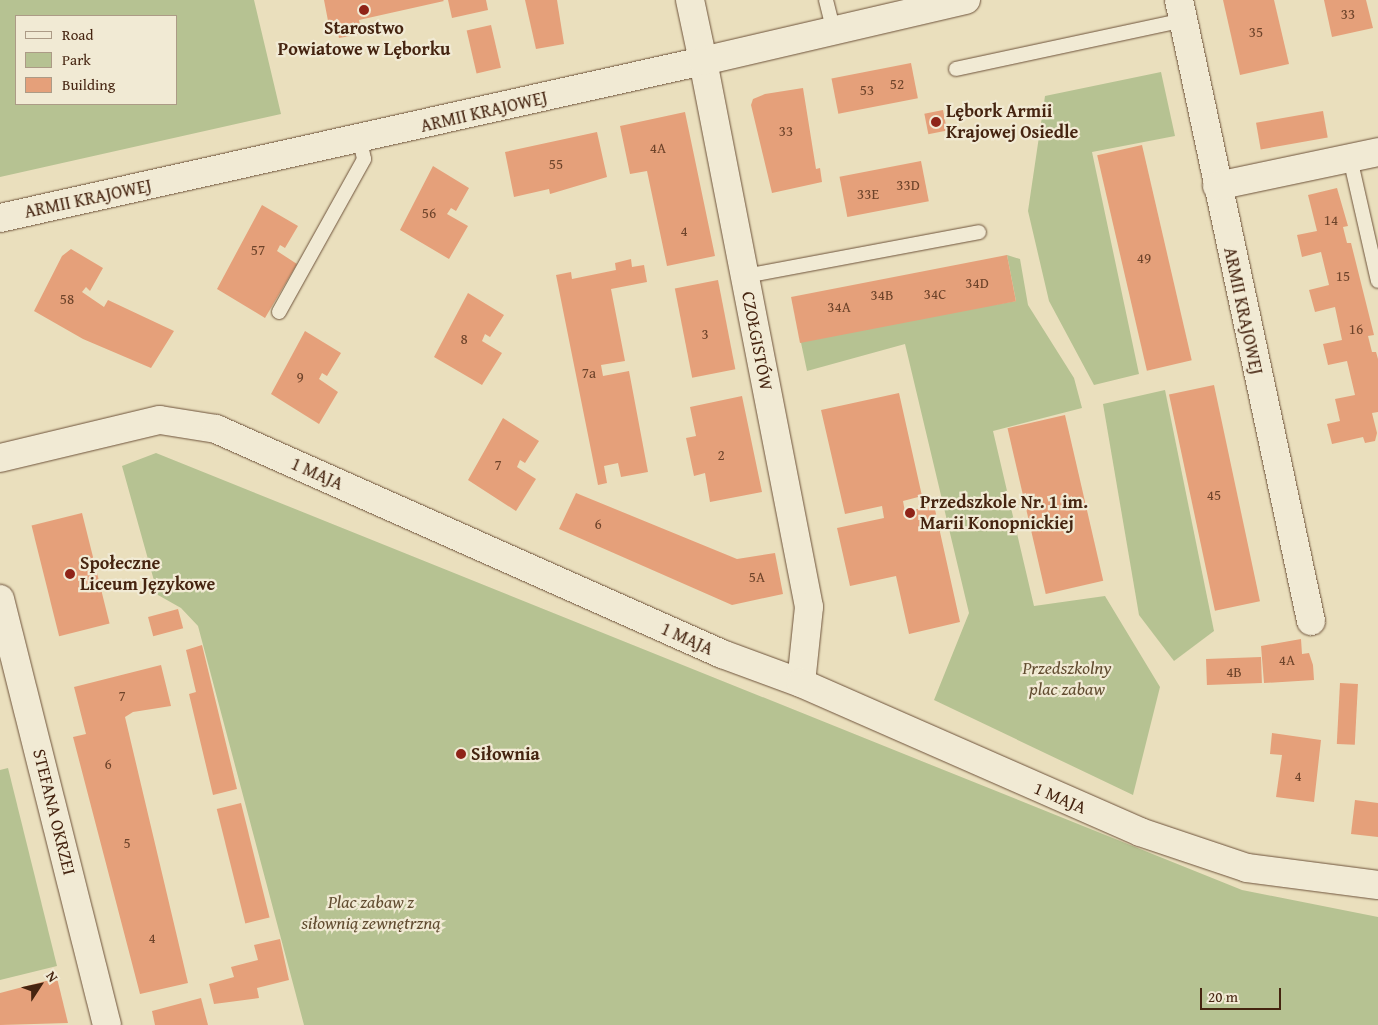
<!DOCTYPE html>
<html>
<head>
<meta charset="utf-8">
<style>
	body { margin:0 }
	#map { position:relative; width:1378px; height:1025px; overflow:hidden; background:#eadfbd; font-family:"Gentium Book Plus",serif }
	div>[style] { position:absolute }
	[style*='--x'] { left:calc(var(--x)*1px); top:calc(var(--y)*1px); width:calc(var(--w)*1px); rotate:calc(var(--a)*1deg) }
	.green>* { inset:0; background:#b6c292 }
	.building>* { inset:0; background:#e5a07a; transform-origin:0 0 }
	.roads { filter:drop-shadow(0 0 1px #6e533b) drop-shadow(0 0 1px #6e533b) }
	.lane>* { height:14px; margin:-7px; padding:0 7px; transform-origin:7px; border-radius:7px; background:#f1ead4 }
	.street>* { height:28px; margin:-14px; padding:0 14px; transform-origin:14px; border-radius:14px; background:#f1ead4 }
	.secondary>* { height:28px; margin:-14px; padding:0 14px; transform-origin:14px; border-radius:14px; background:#f1ead4 }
	.dots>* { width:14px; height:14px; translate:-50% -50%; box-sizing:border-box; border:2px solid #f1ead4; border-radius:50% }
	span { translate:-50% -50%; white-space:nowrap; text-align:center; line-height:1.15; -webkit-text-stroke:4.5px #f1ead4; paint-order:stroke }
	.number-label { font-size:15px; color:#6d432a }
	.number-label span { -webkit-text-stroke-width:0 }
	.poi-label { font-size:18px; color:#452410; font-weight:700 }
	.left { translate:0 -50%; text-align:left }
	.street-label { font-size:18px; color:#452410 }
	.park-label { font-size:18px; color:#614c30; font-style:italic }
	.legend { position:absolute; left:15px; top:15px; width:162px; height:90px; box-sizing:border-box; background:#f1ead4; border:1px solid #ac9b86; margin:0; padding:6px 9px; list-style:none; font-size:15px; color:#452410 }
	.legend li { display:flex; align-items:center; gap:10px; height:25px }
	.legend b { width:25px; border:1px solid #ac9b86 }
	.north { position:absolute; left:15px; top:960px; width:50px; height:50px; -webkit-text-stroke:4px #f1ead4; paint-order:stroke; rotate:55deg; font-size:14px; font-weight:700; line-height:20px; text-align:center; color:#452410 }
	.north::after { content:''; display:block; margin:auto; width:18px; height:22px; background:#452410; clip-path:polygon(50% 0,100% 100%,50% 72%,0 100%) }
	.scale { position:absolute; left:1200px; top:988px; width:81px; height:22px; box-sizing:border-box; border:2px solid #452410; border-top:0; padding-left:6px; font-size:15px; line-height:18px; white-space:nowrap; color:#452410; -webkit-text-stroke:4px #f1ead4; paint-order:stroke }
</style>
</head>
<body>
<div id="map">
	<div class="green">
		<i style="clip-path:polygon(evenodd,0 0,254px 0,281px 114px,0 177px,0 0,16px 16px,176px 16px,176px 104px,16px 104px,16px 16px)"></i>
		<i style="clip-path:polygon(1161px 72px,1175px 136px,1092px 152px,1139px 374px,1094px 385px,1049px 301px,1028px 211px,1045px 96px)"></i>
		<i style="clip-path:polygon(1007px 255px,1020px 259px,1028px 305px,1074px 378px,1082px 408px,993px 431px,1034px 606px,1105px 596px,1160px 687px,1133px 795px,934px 700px,969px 613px,905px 344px,807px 371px,800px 338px,1016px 301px)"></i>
		<i style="clip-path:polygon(1165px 390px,1214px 631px,1174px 661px,1139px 615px,1103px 404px)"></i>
		<i style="clip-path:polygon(156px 453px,1242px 890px,1378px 917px,1378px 1025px,304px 1025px,198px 626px,181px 608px,158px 595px,122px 466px)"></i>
		<i style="clip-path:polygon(8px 768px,57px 966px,0 980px,0 770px)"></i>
	</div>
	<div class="building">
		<i style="clip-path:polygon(324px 0,443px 0,444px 1px,359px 20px,362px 34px,339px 38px,336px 25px,329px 26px)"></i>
		<i style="clip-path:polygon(448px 0,486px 0,488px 10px,452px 18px)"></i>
		<i style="clip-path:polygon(525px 0,557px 0,564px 44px,536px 49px)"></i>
		<i style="clip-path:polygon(1223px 0,1274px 0,1289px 64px,1240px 75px)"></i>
		<i style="clip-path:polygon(1324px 0,1366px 0,1373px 28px,1332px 37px)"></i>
		<i style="left:491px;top:25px;width:44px;height:25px;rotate:77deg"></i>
		<i style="left:911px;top:63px;width:36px;height:81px;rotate:79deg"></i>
		<i style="clip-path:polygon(803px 88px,816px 169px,820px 168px,822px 182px,772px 193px,751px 105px,753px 99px,765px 94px)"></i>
		<i style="left:943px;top:110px;width:21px;height:19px;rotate:79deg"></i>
		<i style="left:1323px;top:111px;width:27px;height:68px;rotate:80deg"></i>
		<i style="clip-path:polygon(685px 112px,715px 256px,667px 266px,647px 171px,630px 174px,620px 126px)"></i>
		<i style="clip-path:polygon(597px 132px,607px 177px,550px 194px,549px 189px,514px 197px,505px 152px)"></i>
		<i style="left:1142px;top:145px;width:221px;height:46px;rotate:77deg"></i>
		<i style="left:921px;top:161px;width:41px;height:83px;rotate:79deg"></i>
		<i style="clip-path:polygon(433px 166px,469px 188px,456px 211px,451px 208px,447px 214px,468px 226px,449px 259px,400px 230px)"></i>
		<i style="clip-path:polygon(1337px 188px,1348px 226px,1343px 227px,1347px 243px,1351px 243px,1374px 335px,1368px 336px,1372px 352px,1376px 352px,1378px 359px,1378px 412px,1372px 413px,1377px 433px,1375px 441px,1365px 443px,1363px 437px,1332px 444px,1327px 424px,1340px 421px,1335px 399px,1355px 395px,1347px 361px,1328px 365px,1323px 344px,1342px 340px,1335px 307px,1315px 312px,1309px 290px,1329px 285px,1321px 252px,1302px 257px,1297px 235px,1317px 231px,1308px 195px)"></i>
		<i style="clip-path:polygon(262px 205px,298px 226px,285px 248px,280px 245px,277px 251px,297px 264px,265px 318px,217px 289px)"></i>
		<i style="clip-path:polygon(71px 249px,103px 268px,90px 291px,86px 287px,82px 292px,104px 307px,108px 300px,174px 331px,151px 368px,83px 339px,34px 311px,62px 256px)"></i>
		<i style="left:1007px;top:255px;width:47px;height:220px;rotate:79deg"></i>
		<i style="clip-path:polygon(631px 259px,632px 267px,644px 265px,647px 282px,611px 289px,625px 361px,601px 365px,603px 376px,629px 371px,648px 472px,621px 477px,618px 463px,604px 466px,607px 483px,598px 485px,556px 275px,571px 272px,572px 279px,616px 270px,615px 263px)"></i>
		<i style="left:718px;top:280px;width:91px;height:44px;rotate:79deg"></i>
		<i style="clip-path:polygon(468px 293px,504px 315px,490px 337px,485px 334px,482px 341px,502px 353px,482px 385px,434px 357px)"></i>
		<i style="clip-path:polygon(305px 331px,341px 353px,327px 376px,322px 373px,319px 379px,338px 392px,319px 424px,271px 394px)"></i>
		<i style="left:1214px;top:385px;width:221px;height:46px;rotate:78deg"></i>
		<i style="clip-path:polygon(899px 393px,922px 496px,903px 501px,905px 512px,934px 505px,960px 622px,909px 634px,896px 576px,850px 586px,837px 528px,884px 518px,882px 506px,845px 514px,821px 410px)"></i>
		<i style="clip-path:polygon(742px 396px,762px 492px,710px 502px,705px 473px,694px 476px,686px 438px,696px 436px,690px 407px)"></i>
		<i style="left:1065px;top:415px;width:170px;height:59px;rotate:77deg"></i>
		<i style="clip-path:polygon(503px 418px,539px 441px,525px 463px,520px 460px,517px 467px,536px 479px,516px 511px,468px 480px)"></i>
		<i style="clip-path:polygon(576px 493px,737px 559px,775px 553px,783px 594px,732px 605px,559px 529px)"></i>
		<i style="left:82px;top:513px;width:114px;height:52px;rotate:76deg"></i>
		<i style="left:178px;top:609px;width:20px;height:31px;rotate:75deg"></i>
		<i style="clip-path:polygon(1301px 639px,1302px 654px,1309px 653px,1313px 665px,1314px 680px,1264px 683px,1261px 646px)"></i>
		<i style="clip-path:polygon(202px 645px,237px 789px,213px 795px,189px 694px,196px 692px,186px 650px)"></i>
		<i style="left:1261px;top:657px;width:26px;height:55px;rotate:88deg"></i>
		<i style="clip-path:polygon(161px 665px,171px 706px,133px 712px,125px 717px,188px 983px,140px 994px,73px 737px,86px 734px,74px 687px)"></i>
		<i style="left:1340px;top:683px;width:18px;height:61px;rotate:3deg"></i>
		<i style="clip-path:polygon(1272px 733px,1321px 740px,1314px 802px,1276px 797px,1282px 755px,1270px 754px)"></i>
		<i style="clip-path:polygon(1355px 800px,1378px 803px,1378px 837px,1351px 834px)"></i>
		<i style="left:241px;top:803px;width:118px;height:25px;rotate:76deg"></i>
		<i style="clip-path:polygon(280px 939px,289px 980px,257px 988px,259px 998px,214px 1004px,209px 984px,234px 977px,231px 967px,258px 960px,254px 945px)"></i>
		<i style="clip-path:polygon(57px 978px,68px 1023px,0 1025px,0 993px)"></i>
		<i style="clip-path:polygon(201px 998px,208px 1025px,155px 1025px,152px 1011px)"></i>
	</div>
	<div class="roads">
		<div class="lane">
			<i style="--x:826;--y:0;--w:30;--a:76"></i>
			<i style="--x:956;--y:69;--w:233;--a:-12.1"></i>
			<i style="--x:1350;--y:158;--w:126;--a:77.2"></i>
			<i style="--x:745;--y:276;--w:238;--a:-10.6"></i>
			<i style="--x:279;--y:312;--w:175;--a:-60.9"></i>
			<i style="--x:364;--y:159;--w:19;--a:-102"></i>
		</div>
		<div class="street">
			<i style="--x:1179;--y:0;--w:635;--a:78"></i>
			<i style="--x:1217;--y:186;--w:165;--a:-11.9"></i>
			<i style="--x:0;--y:218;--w:720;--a:-12.59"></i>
			<i style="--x:703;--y:61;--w:556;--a:79.01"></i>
			<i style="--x:809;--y:607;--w:76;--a:96"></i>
			<i style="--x:0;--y:458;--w:164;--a:-13.4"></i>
			<i style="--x:160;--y:420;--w:57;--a:9.1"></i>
			<i style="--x:216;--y:429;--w:554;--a:23.97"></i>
			<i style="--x:722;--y:654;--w:84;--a:20.2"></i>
			<i style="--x:801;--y:683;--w:370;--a:23.7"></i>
			<i style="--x:1140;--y:832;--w:113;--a:18.6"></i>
			<i style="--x:1247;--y:868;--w:132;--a:7.4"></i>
		</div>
		<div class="secondary">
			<i style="--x:690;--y:0;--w:62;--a:78"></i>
			<i style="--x:703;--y:61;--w:270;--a:-13.1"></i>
			<i style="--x:0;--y:599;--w:439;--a:75.9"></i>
		</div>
	</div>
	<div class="dots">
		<i style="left:364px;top:10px;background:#8f2418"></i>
		<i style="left:936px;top:122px;background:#8f2418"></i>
		<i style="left:910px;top:513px;background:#8f2418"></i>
		<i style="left:70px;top:574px;background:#8f2418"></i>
		<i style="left:461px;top:754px;background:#8f2418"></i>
	</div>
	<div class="number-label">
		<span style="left:1348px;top:14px">33</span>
		<span style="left:1256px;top:32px">35</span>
		<span style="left:897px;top:84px">52</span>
		<span style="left:867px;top:90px">53</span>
		<span style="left:786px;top:131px">33</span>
		<span style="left:658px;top:148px">4A</span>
		<span style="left:556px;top:164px">55</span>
		<span style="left:908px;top:185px">33D</span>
		<span style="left:868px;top:194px">33E</span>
		<span style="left:429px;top:213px">56</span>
		<span style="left:1331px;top:220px">14</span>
		<span style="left:684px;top:231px">4</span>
		<span style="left:258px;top:250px">57</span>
		<span style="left:1144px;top:258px">49</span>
		<span style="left:1343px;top:276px">15</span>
		<span style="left:977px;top:283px">34D</span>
		<span style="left:935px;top:294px">34C</span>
		<span style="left:882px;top:295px">34B</span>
		<span style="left:67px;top:299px">58</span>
		<span style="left:839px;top:307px">34A</span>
		<span style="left:1356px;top:329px">16</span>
		<span style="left:705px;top:334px">3</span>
		<span style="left:464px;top:339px">8</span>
		<span style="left:589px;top:373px">7a</span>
		<span style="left:300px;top:377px">9</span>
		<span style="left:721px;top:455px">2</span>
		<span style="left:498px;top:465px">7</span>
		<span style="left:1214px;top:495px">45</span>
		<span style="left:598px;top:524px">6</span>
		<span style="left:757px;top:577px">5A</span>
		<span style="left:1287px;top:660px">4A</span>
		<span style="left:1234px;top:672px">4B</span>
		<span style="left:122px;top:696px">7</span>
		<span style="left:108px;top:764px">6</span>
		<span style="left:1298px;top:776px">4</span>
		<span style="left:127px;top:843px">5</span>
		<span style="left:152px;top:938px">4</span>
	</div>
	<div class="poi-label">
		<span style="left:364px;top:39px">Starostwo<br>Powiatowe w Lęborku</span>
		<span class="left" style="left:946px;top:122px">Lębork Armii<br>Krajowej Osiedle</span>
		<span class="left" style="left:920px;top:513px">Przedszkole Nr. 1 im.<br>Marii Konopnickiej</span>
		<span class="left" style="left:80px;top:574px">Społeczne<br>Liceum Językowe</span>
		<span class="left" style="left:471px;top:754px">Siłownia</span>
	</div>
	<div class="street-label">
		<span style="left:484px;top:112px;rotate:-13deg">ARMII KRAJOWEJ</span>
		<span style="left:88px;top:199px;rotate:-12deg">ARMII KRAJOWEJ</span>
		<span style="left:1243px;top:311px;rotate:78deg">ARMII KRAJOWEJ</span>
		<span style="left:757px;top:341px;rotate:79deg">CZOŁGISTÓW</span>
		<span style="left:317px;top:474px;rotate:24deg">1 MAJA</span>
		<span style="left:687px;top:639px;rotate:24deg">1 MAJA</span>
		<span style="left:1060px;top:798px;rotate:23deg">1 MAJA</span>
		<span style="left:54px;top:812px;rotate:76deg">STEFANA OKRZEI</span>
	</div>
	<div class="park-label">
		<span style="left:1067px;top:679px">Przedszkolny<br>plac zabaw</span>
		<span style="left:371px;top:913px">Plac zabaw z<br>siłownią zewnętrzną</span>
	</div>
	<ul class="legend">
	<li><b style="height:6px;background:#f1ead4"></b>Road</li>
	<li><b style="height:14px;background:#b6c292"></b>Park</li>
	<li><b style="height:14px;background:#e5a07a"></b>Building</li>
	</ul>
	<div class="north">N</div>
	<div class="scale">20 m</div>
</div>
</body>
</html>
